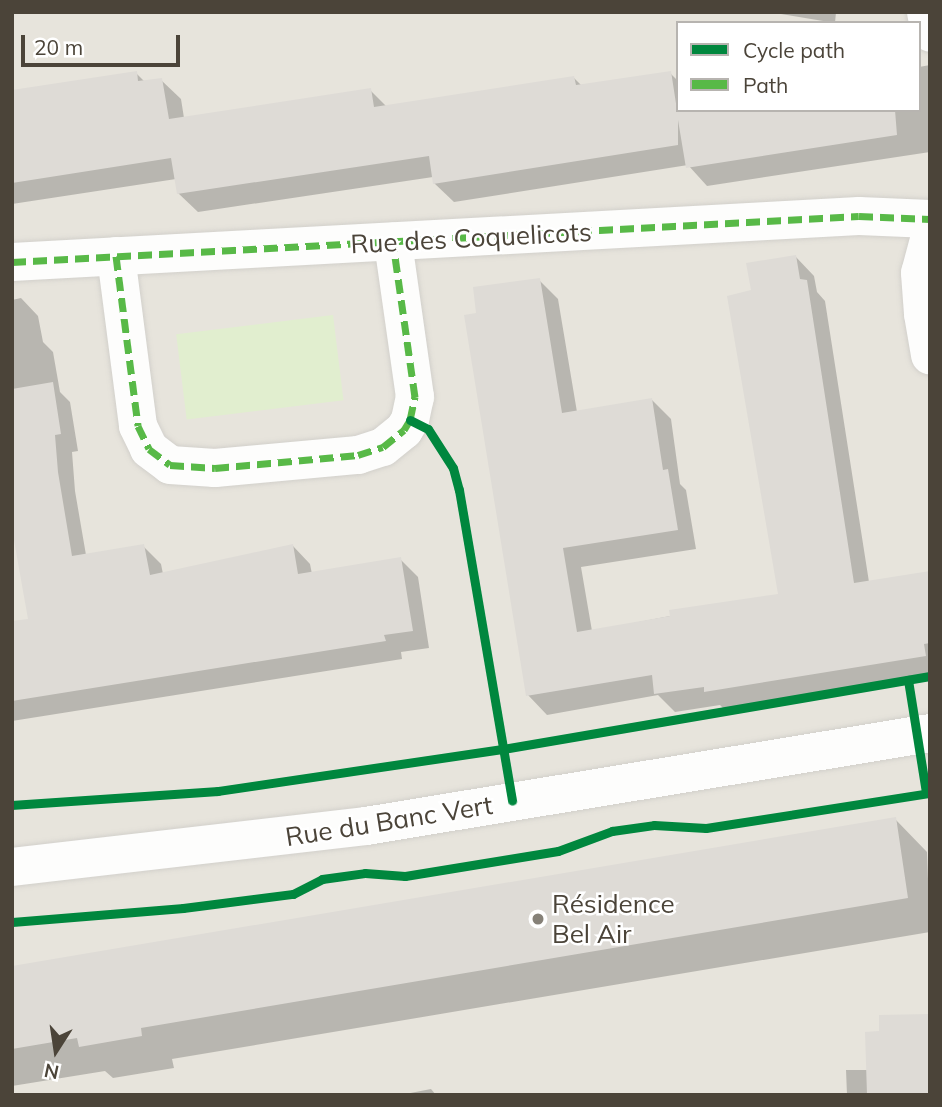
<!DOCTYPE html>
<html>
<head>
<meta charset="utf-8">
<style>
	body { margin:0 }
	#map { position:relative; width:942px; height:1107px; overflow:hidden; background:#f4f2ee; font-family:Mulish,sans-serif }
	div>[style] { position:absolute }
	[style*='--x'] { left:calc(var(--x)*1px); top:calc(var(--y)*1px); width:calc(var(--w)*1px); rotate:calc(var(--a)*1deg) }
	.residential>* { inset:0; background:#e7e4dc }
	.green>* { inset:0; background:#e1eecf; transform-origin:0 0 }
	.shadow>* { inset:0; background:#0003 }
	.building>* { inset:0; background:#dedbd6 }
	.roads { filter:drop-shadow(0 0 2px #d2d0cb) drop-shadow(0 0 2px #d2d0cb) }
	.minor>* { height:38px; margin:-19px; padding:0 19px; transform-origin:19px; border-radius:19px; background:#fdfdfc }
	.quiet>* { height:7px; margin-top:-3.5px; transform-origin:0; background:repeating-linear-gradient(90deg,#58b947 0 14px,transparent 0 21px) }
	.cycleway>* { height:9px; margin:-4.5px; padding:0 4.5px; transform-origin:4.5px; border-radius:4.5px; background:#00873e }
	.dots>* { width:19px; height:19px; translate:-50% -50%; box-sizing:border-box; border:4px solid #fff; border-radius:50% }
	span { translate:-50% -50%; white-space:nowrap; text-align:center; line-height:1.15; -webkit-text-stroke:5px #fff; paint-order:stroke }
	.street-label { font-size:26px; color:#4b4439 }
	.poi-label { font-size:26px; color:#4b4439 }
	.left { translate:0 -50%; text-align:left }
	.frame { position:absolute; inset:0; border:14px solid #4b4439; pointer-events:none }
	.legend { position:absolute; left:676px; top:21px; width:245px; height:91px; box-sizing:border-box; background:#fff; border:2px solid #b7b4b0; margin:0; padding:9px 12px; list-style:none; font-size:21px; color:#4b4439 }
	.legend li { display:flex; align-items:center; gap:14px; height:35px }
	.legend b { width:35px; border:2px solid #b7b4b0 }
	.north { position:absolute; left:21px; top:1016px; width:70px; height:70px; -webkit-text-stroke:5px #fff; paint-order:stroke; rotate:192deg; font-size:19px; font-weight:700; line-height:28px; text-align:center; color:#4b4439 }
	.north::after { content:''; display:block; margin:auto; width:24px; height:32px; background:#4b4439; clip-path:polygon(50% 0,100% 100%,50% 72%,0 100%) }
	.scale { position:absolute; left:21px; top:35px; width:159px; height:32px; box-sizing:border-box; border:4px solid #4b4439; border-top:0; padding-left:9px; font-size:21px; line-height:24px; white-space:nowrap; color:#4b4439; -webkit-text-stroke:5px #fff; paint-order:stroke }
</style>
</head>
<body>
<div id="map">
	<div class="residential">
		<i style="clip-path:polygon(evenodd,12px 12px,930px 12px,930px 1095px,12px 1095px,12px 12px,678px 23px,919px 23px,919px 110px,678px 110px,678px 23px)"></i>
	</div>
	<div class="green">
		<i style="left:333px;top:315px;width:86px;height:158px;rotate:83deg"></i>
	</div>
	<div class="shadow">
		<i style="clip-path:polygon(769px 12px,836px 12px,835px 23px)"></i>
		<i style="clip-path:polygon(930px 65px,930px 152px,707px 186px,688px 165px,454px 202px,434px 183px,433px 177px,198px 212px,178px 193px,176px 179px,12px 204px,12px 91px,136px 73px,145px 82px,161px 80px,181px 99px,184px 118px,370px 90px,387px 107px,574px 78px,582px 86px,670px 73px,678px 81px,678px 110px,919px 110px,919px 67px)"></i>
		<i style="clip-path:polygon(795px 256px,814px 276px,817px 292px,825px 301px,869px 582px,930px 573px,930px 677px,725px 710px,720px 705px,675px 712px,658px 695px,547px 715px,528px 695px,478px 314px,539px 280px,558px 299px,577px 412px,652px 400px,671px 419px,680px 484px,686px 490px,696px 549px,581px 567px,592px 631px,780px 595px,753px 292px)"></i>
		<i style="clip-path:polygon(21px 298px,38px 316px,43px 342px,53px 352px,60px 392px,70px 402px,78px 451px,72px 452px,75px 491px,86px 555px,143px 546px,161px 564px,163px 574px,293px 546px,310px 564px,312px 574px,400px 559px,418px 577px,429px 648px,401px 652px,402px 659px,12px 721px,12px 623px,30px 620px,16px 540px,12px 540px,12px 300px)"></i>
		<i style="clip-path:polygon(895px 819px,927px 852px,930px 932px,172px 1059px,174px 1068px,113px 1078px,105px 1071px,12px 1086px,12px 968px)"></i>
		<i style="clip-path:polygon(881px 1032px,930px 1095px,847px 1095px,846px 1070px,868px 1070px)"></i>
		<i style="clip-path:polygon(431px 1089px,436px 1095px,400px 1095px)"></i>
	</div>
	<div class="building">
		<i style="clip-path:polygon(137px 71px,138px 81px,162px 78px,169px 119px,371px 88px,374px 107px,574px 76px,576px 85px,671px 71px,677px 110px,895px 110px,897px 135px,686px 168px,678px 120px,678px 145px,433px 184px,429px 156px,177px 194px,171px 158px,12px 183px,12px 90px)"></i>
		<i style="clip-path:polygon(796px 255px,800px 279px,807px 280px,854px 583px,930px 571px,930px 643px,924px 644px,926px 656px,704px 692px,704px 687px,654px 694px,652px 675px,526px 696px,464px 315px,476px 313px,473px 287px,540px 278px,562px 413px,652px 398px,663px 470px,668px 469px,678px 530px,563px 548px,577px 632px,670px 616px,669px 610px,778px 594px,727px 296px,751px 290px,746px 263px)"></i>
		<i style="clip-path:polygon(53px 382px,61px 434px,55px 435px,58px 472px,72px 556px,144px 544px,150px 575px,293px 544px,298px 574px,401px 557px,413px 631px,384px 635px,386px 641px,12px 701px,12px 621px,28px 619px,12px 529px,12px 389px)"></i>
		<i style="clip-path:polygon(896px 817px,908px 898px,141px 1028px,142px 1036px,79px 1047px,77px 1038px,12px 1049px,12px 966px)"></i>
		<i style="clip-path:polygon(930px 1014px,930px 1095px,867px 1095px,865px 1032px,879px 1031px,879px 1015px)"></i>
	</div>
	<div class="roads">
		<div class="minor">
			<i style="--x:926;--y:12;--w:21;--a:79"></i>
			<i style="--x:930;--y:236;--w:38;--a:105"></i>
			<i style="--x:920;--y:273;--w:41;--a:85.8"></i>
			<i style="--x:923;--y:314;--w:42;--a:80.3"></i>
			<i style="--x:116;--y:256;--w:171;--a:82.6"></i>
			<i style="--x:138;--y:426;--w:25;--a:64"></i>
			<i style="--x:149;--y:449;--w:26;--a:37"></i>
			<i style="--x:170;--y:465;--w:45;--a:3.8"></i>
			<i style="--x:215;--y:468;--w:144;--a:-5.2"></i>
			<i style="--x:358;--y:455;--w:26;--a:-18"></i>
			<i style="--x:383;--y:447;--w:27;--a:-39"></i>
			<i style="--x:404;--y:430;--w:12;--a:-59"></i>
			<i style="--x:410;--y:420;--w:24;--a:-78"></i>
			<i style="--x:415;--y:397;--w:157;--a:-98.1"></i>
			<i style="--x:12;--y:262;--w:848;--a:-3.11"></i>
			<i style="--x:859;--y:216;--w:71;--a:2.4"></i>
			<i style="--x:12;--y:867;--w:356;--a:-6.6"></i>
			<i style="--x:366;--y:826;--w:572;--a:-9.36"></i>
		</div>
	</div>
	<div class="quiet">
		<i style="--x:116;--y:256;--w:171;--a:82.6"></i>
		<i style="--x:138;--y:426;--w:25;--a:64"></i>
		<i style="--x:149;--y:449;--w:26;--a:37"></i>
		<i style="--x:170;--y:465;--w:45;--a:3.8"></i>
		<i style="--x:215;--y:468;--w:144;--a:-5.2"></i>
		<i style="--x:358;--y:455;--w:26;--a:-18"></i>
		<i style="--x:383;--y:447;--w:27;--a:-39"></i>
		<i style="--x:404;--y:430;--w:12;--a:-59"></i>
		<i style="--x:410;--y:420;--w:24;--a:-78"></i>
		<i style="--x:415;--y:397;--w:157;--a:-98.1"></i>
		<i style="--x:12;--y:262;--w:848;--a:-3.11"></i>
		<i style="--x:859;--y:216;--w:71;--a:2.4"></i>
	</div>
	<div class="cycleway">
		<i style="--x:410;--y:420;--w:20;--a:27"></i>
		<i style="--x:428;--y:429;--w:46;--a:57.3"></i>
		<i style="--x:453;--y:468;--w:23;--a:75"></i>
		<i style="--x:459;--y:490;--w:315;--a:80.3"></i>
		<i style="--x:908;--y:680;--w:114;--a:80.9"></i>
		<i style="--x:12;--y:805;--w:206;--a:-3.9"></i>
		<i style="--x:218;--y:791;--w:288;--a:-8.4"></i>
		<i style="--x:503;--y:749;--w:433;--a:-9.7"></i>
		<i style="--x:12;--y:922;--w:172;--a:-4.7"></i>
		<i style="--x:183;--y:908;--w:111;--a:-7.3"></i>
		<i style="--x:293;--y:894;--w:33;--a:-27"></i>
		<i style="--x:322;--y:879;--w:43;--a:-7.9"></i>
		<i style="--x:365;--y:873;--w:40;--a:4.3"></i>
		<i style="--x:405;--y:876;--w:155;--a:-9.3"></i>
		<i style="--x:558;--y:851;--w:58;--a:-20.3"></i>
		<i style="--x:612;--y:831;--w:42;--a:-8.1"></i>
		<i style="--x:654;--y:825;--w:52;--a:3.3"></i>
		<i style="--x:706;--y:828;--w:227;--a:-8.9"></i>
	</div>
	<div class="dots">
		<i style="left:538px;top:919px;background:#868178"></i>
	</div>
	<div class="street-label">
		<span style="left:471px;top:238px;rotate:-3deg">Rue des Coquelicots</span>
		<span style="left:389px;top:821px;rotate:-9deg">Rue du Banc Vert</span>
	</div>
	<div class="poi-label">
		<span class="left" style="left:552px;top:919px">Résidence<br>Bel Air</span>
	</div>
	<div class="frame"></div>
	<ul class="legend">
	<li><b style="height:9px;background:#00873e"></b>Cycle path</li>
	<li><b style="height:9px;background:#58b947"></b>Path</li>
	</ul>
	<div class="north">N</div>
	<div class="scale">20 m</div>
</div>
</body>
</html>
